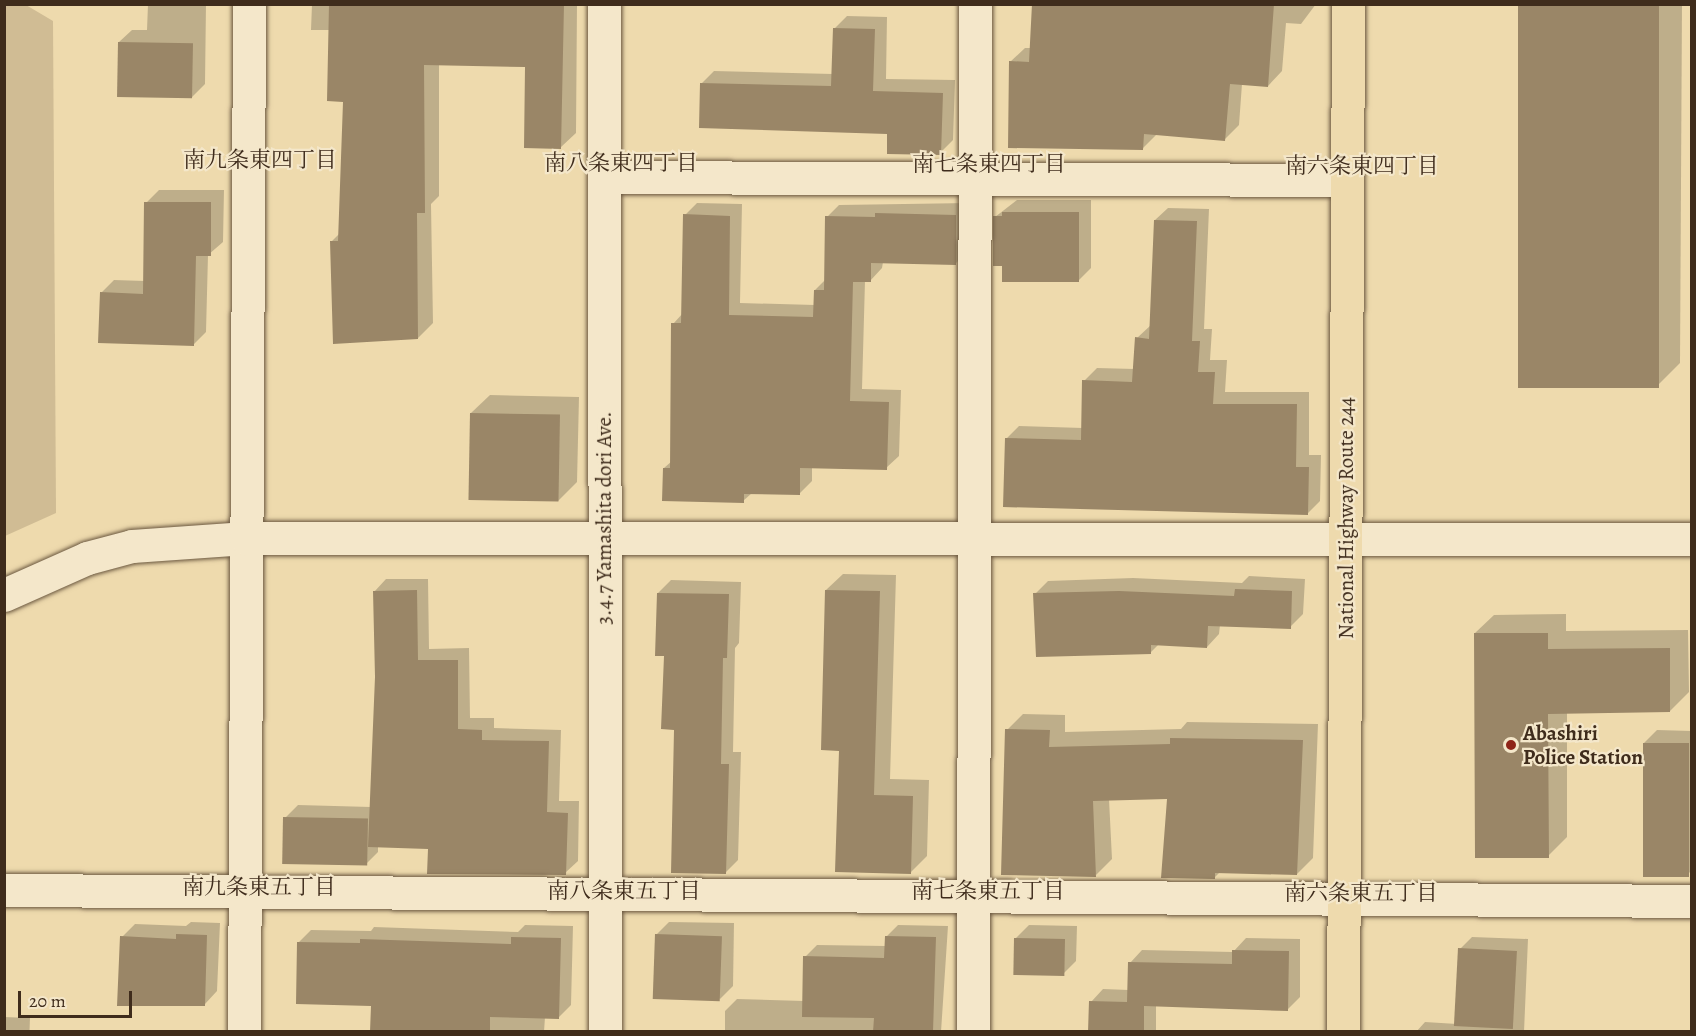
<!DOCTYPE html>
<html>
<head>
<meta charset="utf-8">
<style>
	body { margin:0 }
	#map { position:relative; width:1696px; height:1036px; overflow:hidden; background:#eedaad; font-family:Alegreya,"Noto Serif JP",serif }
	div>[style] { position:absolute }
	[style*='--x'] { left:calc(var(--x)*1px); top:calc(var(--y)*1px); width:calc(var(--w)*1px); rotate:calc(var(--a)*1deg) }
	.green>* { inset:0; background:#d0bc94 }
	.shadow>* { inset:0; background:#0003; transform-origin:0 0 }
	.building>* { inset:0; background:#9a8667; transform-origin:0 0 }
	.roads { filter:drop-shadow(0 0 2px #6b5840) drop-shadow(0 0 2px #6b5840) }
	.minor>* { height:33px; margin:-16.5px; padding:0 16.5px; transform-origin:16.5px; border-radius:16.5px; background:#f4e7ca }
	.tertiary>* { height:33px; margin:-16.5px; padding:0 16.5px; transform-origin:16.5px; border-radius:16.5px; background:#f4e7ca }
	.trunk>* { height:33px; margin:-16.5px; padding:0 16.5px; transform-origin:16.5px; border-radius:16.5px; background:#eedaad }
	.dots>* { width:16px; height:16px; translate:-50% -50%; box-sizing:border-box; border:3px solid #f4e7ca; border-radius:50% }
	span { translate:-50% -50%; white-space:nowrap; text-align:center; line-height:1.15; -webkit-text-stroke:4.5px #f4e7ca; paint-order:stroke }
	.street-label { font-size:21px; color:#3f2c1c }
	.poi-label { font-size:21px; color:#3f2c1c; font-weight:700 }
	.left { translate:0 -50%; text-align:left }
	.neighbourhood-label { font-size:22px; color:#3f2c1c }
	.frame { position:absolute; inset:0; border:6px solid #3f2c1c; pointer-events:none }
	.scale { position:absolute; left:18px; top:991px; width:114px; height:27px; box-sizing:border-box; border:3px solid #3f2c1c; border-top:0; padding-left:8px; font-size:18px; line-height:21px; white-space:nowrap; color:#3f2c1c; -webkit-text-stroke:4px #f4e7ca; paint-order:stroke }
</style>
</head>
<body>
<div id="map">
	<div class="green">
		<i style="clip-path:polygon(26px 5px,53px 21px,56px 513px,5px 536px,4px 5px)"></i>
	</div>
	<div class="shadow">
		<i style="clip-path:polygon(148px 4px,206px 4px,205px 84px,192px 97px,119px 42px,132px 30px,147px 30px)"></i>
		<i style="clip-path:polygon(312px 4px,577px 4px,576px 133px,561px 147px,527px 66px,439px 64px,439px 196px,431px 204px,433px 323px,418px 338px,331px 242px,340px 233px,345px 100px,330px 30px,311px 30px)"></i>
		<i style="clip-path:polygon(1033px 4px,1316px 4px,1301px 24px,1286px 23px,1282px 71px,1268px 86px,1242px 84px,1239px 125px,1224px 140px,1157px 134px,1142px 149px,1010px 62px,1025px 48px,1031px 48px)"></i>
		<i style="clip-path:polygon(1519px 4px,1682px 4px,1680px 363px,1656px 387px)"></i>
		<i style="clip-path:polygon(847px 16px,887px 17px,886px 79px,955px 80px,953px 140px,940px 153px,889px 133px,701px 84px,714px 71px,833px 74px,834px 29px)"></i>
		<i style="clip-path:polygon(159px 190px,224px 190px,223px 242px,208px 255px,206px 332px,193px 345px,101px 293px,114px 280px,145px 281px,146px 203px)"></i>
		<i style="clip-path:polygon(1017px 200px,1091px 200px,1091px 268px,1078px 281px,1004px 265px,995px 217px)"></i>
		<i style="clip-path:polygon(697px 203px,742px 204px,740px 303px,815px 305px,815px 290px,825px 280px,827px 217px,839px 205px,968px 203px,968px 251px,955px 264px,883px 262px,882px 268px,870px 281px,865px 281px,862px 389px,901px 390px,899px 456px,886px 468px,812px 467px,812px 481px,799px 494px,752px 493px,743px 501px,664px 468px,672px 461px,673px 324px,683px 313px,685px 215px)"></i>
		<i style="clip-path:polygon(1168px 208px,1209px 209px,1204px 329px,1212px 329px,1210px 360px,1227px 360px,1225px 392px,1309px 392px,1309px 455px,1321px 455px,1320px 501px,1307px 514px,1006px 439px,1019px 426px,1083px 428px,1084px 381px,1097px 368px,1135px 369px,1137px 338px,1151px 325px,1155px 220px)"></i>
		<i style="clip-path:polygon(490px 395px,579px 397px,577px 482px,558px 501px,471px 413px)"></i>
		<i style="clip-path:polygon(843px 574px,896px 575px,890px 779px,929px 780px,927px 856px,910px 873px,841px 749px,826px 590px)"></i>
		<i style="clip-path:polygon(1249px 576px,1305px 579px,1303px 614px,1290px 627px,1220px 625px,1219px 634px,1207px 647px,1159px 644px,1150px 653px,1035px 594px,1048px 581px,1133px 578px,1242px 583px)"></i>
		<i style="clip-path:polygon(386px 579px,428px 579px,429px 649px,469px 648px,470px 718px,494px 718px,494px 728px,561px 730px,559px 801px,579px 801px,578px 861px,565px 873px,429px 847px,378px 846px,378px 852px,365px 865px,285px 818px,298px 805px,371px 807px,376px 677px,374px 592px)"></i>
		<i style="clip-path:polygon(671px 580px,741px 582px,739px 643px,735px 648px,733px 752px,741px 752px,738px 860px,725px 873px,676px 728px,658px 593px)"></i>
		<i style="clip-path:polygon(1566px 614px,1566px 631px,1688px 630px,1689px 692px,1670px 711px,1567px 712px,1567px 837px,1548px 856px,1475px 633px,1494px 615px)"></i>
		<i style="clip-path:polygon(1023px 714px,1065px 715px,1065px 732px,1181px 729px,1187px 722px,1318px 724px,1313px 858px,1297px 874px,1220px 872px,1214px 878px,1169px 797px,1109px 799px,1112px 859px,1096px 875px,1007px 730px)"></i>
		<i style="clip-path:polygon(1657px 730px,1692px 731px,1692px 870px,1686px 876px,1644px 743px)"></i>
		<i style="clip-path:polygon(191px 922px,220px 923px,217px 991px,205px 1004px,122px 937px,135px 924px,186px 926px)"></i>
		<i style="clip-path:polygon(669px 922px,734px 923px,733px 986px,720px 999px,656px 935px)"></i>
		<i style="clip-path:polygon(525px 925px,573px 926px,571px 1005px,559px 1017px,545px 1017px,544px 1032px,372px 1032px,372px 1004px,299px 942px,311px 930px,371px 931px,374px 927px,518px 932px)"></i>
		<i style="clip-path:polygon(898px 925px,948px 926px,941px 1032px,725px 1032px,725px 1011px,737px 999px,804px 1001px,805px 957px,817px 945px,886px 946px,886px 937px)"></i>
		<i style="clip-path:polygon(1029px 925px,1077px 926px,1076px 961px,1063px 974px,1016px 938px)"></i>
		<i style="clip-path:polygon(1472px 937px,1528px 939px,1524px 1032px,1416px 1032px,1425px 1022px,1457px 1024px,1460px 949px)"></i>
		<i style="clip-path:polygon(1246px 938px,1300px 939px,1300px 997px,1287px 1010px,1156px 1005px,1156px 1032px,1090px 1032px,1091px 1002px,1103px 989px,1129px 990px,1130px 963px,1142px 950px,1233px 952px)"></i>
		<i style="left:4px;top:1017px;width:26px;height:15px;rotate:2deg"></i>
	</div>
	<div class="building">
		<i style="clip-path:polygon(329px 4px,564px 4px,561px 149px,524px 148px,525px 67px,424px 65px,425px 213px,417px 213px,418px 339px,333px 344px,330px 241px,338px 241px,343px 102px,327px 101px)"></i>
		<i style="clip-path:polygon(1032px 4px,1274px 4px,1268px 87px,1230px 84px,1225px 141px,1144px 134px,1143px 150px,1008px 148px,1009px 61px,1029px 62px)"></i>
		<i style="left:1518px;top:4px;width:141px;height:384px"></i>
		<i style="clip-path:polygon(833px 28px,875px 29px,873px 91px,943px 93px,941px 155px,887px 154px,887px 134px,699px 128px,700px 83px,831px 86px)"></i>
		<i style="left:118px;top:42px;width:75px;height:55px;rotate:1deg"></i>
		<i style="clip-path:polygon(144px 202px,211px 202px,211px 256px,196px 256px,194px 346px,98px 343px,100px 292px,143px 294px)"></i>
		<i style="clip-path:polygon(1002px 212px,1079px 212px,1079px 282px,1002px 282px,1002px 266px,993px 266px,993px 216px,1002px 216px)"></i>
		<i style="clip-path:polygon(875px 213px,956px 215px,956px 265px,871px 263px,871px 282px,853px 282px,850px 401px,889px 402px,887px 470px,800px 468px,800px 495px,744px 494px,744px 503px,662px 501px,663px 468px,670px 468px,671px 323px,681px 323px,683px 214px,730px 216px,729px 315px,813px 317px,814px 290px,824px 290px,825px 216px,875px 217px)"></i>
		<i style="clip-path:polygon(1154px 220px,1197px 221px,1192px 341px,1200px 341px,1198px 372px,1215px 372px,1213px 404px,1297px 404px,1296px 467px,1309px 467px,1308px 515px,1003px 507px,1005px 438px,1081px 440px,1082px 380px,1132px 382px,1135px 337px,1149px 339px)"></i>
		<i style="left:470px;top:413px;width:90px;height:87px;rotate:1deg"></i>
		<i style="clip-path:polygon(1235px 589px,1292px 591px,1291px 629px,1208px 626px,1207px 648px,1151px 645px,1151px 654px,1036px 657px,1033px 593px,1119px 591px,1234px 596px)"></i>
		<i style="clip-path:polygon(417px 590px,418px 660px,458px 660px,458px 729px,482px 730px,482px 740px,549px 741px,547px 812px,568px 813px,566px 875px,427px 874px,428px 849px,368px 847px,375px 677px,373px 591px)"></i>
		<i style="clip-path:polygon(825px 590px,880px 591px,874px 795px,913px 796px,911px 874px,835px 872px,839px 751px,821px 750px)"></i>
		<i style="clip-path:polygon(657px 593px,729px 594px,727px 658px,723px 658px,721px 764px,729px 764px,726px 874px,671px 873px,674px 730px,661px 729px,664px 656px,655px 656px)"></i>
		<i style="clip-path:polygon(1474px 633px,1548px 633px,1548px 649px,1670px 648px,1670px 712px,1548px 714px,1549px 858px,1475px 858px)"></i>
		<i style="clip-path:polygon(1005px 729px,1050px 730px,1049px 747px,1170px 744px,1170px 738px,1303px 740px,1297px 875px,1215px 873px,1215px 879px,1161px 878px,1167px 799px,1093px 801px,1096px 877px,1001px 875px)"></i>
		<i style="left:1643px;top:743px;width:46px;height:134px"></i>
		<i style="left:283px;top:817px;width:85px;height:47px;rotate:1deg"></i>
		<i style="clip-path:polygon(176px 934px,207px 935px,205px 1006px,117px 1006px,120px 936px,176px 939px)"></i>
		<i style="left:655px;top:934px;width:67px;height:65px;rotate:2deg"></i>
		<i style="clip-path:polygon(885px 936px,936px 937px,933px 1032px,873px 1032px,874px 1018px,802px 1017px,803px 956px,884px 958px)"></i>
		<i style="clip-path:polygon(511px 937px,561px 938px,559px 1019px,490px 1017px,490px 1032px,370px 1032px,371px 1006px,296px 1004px,297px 942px,360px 943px,360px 939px,511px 944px)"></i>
		<i style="left:1014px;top:938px;width:51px;height:37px;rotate:1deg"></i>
		<i style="left:1458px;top:948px;width:59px;height:78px;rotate:3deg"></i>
		<i style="clip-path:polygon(1232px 950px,1289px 951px,1288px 1011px,1144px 1006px,1144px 1032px,1088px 1032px,1089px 1001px,1127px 1002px,1128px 962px,1232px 964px)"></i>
	</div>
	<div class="roads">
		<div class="minor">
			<i style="--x:605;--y:177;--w:742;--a:0.23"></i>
			<i style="--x:4;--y:890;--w:1688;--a:0.37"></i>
			<i style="--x:244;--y:1032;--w:1028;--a:-89.72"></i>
			<i style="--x:973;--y:1032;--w:1028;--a:-89.89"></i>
		</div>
		<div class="tertiary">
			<i style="--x:604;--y:4;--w:1028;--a:89.94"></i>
			<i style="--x:4;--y:595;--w:91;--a:-24"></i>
			<i style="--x:87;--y:558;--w:47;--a:-14.9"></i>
			<i style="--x:132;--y:546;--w:114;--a:-4"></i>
			<i style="--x:246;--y:538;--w:1446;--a:0.04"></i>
		</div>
		<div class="trunk">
			<i style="--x:1343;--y:1032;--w:1028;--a:-89.72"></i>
		</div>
	</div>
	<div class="dots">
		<i style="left:1511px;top:745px;background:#8f2418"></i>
	</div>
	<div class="street-label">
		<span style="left:604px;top:518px;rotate:-90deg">3.4.7 Yamashita dori Ave.</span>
		<span style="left:1346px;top:518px;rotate:-90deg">National Highway Route 244</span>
	</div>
	<div class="poi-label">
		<span class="left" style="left:1523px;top:745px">Abashiri<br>Police Station</span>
	</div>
	<div class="neighbourhood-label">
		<span style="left:260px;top:161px">南九条東四丁目</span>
		<span style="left:621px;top:164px">南八条東四丁目</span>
		<span style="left:989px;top:165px">南七条東四丁目</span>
		<span style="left:1362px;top:167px">南六条東四丁目</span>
		<span style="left:259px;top:888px">南九条東五丁目</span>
		<span style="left:624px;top:892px">南八条東五丁目</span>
		<span style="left:988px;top:892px">南七条東五丁目</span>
		<span style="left:1361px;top:894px">南六条東五丁目</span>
	</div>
	<div class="frame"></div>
	<div class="scale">20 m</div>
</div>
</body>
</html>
